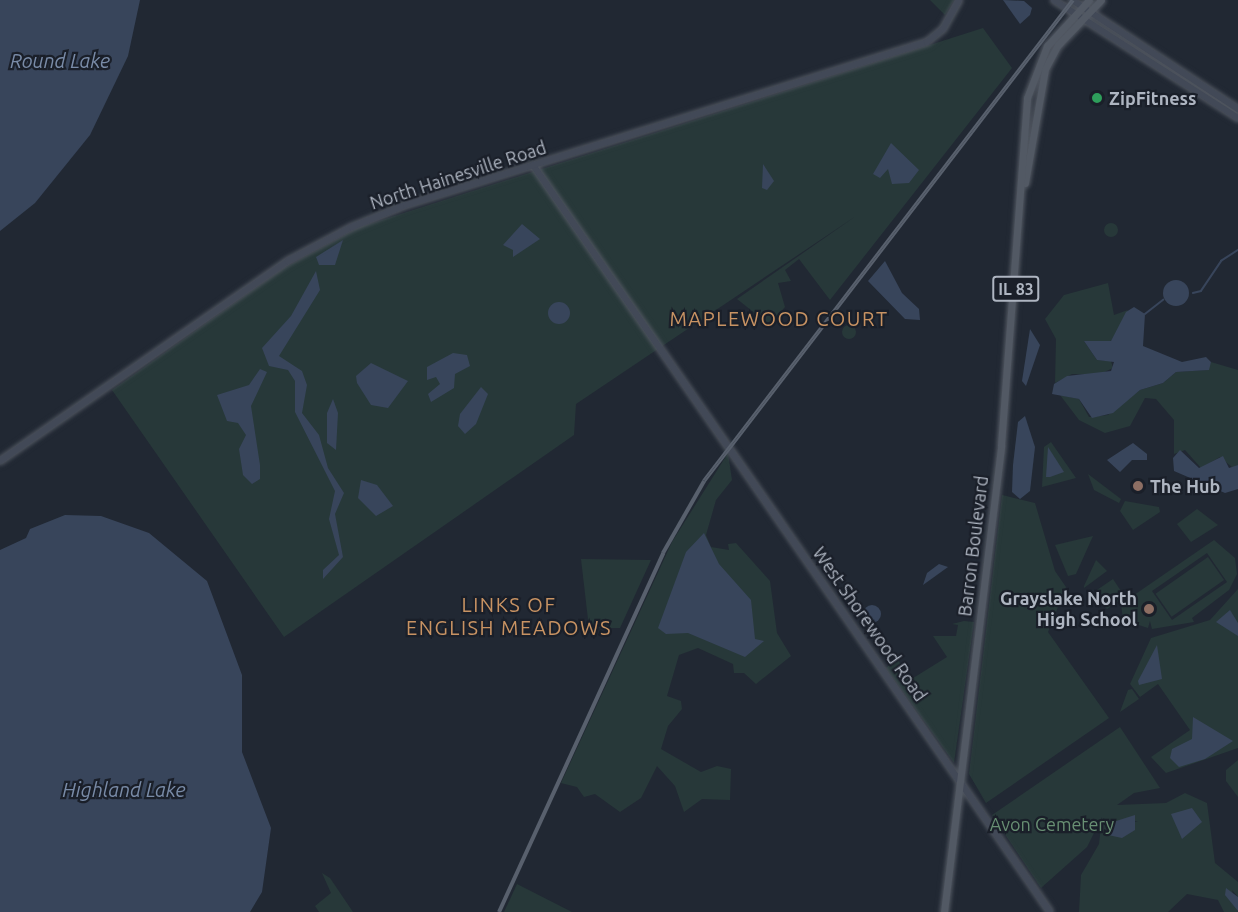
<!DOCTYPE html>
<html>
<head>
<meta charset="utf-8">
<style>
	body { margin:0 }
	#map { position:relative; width:1238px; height:912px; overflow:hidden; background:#212833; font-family:Ubuntu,sans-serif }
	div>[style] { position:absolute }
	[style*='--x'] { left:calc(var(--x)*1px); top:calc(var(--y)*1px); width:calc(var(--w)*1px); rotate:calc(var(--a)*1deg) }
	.green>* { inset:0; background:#273839; transform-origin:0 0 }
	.round { border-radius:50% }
	.water>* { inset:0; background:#38455b }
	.stream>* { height:1.5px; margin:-0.75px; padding:0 0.75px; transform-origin:0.75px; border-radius:0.75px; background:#38455b }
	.roads { filter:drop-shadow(0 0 2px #4f555f) drop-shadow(0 0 2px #4f555f) }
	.secondary>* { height:6px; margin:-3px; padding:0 3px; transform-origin:3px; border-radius:3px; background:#424957 }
	.primary>* { height:7px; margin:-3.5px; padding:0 3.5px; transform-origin:3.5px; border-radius:3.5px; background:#525964 }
	.rail>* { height:4px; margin-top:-2px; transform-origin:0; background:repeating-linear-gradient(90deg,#1a1f29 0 4.5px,#58606d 0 9px); box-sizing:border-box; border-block:2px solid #58606d }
	.dots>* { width:16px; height:16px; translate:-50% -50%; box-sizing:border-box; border:3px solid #1a1f29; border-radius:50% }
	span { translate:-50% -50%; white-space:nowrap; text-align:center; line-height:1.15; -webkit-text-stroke:4.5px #1a1f29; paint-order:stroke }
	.shield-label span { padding:2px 4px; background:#1a1f29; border:2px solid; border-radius:4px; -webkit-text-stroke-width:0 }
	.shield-label { font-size:16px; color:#aeb5c1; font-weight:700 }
	.poi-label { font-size:18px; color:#aeb5c1; font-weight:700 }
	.left { translate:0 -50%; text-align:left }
	.right { translate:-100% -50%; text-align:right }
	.street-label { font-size:18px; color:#aeb5c1 }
	.park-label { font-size:18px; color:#688f73 }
	.water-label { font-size:20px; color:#798ba7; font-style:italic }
	.neighbourhood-label { font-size:20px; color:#c89363; letter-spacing:1.5px }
</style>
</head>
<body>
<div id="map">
	<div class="green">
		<i style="clip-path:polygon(930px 0,954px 0,945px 15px)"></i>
		<i style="clip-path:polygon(983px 28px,1012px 68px,830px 300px,799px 259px,785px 270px,791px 281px,778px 283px,785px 307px,774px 319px,767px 323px,737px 299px,856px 216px,576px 404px,574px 435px,284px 637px,112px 390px,284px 268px,360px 227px)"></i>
		<i class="round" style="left:1104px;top:223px;width:14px;height:14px"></i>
		<i style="clip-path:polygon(1108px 283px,1114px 315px,1128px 310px,1115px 339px,1103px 344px,1084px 341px,1097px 360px,1111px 361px,1113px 368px,1098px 375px,1072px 374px,1055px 383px,1056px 339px,1045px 319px,1064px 295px)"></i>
		<i class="round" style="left:842px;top:325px;width:14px;height:14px"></i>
		<i style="clip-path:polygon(1211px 362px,1238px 370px,1238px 465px,1233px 468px,1220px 457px,1201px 468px,1185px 450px,1174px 454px,1174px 420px,1156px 399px,1145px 398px,1130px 426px,1105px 433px,1079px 420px,1060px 395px,1079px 399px,1089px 417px,1108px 415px,1140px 390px,1163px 383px,1176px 372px,1207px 370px)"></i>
		<i style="clip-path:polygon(1051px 442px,1076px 478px,1042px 487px,1044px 447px)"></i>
		<i style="clip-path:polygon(728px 453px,732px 480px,716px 500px,706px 535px,711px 547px,729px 550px,728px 544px,736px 543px,770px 581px,777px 633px,791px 656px,756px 684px,744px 673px,734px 673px,733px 664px,698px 648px,679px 655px,667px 696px,681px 701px,682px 709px,668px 726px,661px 749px,701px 772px,717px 766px,731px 769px,730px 800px,702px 799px,684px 812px,675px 786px,657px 766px,641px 798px,620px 812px,595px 794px,584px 797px,577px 787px,561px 783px,672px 542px)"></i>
		<i style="clip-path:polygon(1088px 474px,1121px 499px,1119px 503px,1094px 490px)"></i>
		<i style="clip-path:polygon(1002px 495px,1035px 503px,1055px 571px,1066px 587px,1048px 632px,1109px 718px,986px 803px,969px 774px)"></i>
		<i style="clip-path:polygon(1125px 501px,1159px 507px,1160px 512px,1133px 530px,1120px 511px)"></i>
		<i style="clip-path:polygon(1197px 509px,1218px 525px,1191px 542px,1177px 524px)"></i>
		<i style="clip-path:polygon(1093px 536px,1076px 574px,1068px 576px,1055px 545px)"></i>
		<i style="clip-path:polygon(evenodd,1214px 540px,1235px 558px,1237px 574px,1229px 590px,1192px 618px,1194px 622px,1152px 629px,1150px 621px,1148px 628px,1123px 620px,1121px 604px,1214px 540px,1207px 553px,1227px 582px,1172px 620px,1152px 591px,1207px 553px)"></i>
		<i style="left:1208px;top:557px;width:28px;height:64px;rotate:55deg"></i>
		<i style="clip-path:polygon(581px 559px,651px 560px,620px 628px,589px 628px)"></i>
		<i style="clip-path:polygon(1096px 560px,1107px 571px,1084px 588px,1084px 586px)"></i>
		<i style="clip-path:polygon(1113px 579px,1125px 597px,1107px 609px,1091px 594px)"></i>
		<i style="clip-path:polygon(1238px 589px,1238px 748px,1166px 773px,1151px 757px,1190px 730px,1158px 684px,1140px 697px,1130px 684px,1151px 638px,1210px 620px)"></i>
		<i style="clip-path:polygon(964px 621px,974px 622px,954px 763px,886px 668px,897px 658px,910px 680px,947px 657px,933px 636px,956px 636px,958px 625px,952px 624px)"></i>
		<i style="clip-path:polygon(1132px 689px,1139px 699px,1120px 712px,1128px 690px)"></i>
		<i style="clip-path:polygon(evenodd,1120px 727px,1160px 788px,1134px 793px,1117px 805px,1166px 803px,1185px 793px,1207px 803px,1215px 863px,1238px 882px,1238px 897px,1232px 890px,1238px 912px,1224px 912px,1218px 900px,1187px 894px,1168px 912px,1079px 912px,1081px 875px,1099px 844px,1102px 817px,1087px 847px,1041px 888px,992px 815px,1120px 727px,1138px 821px,1135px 822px,1108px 835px,1113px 822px,1138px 821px)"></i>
		<i style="clip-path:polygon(1238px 760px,1238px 797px,1226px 781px,1226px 770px)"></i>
		<i style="clip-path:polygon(322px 873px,330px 878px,353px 912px,319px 912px,315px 906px,331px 893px)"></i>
		<i style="clip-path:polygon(517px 884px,572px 912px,504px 912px)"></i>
	</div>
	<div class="water">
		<i style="clip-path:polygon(0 0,140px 0,128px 56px,90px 135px,35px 203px,0 231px)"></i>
		<i style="clip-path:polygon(1003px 0,1024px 1px,1032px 8px,1030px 15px,1020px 24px)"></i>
		<i style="clip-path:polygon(891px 143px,919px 170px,909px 183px,892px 184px,888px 169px,880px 178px,873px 174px)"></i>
		<i style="clip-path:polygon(763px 164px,774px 181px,767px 190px,762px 188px)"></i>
		<i style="clip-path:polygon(522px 224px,540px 239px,513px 257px,513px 250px,503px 245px)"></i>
		<i style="clip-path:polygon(343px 240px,335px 265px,319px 265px,316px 257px)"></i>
		<i style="clip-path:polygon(885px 261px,902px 293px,919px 309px,920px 320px,905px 319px,868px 281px)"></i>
		<i style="clip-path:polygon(316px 271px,320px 290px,279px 356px,302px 371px,307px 385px,302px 413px,319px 435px,328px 468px,344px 493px,335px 514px,343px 557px,323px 579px,323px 570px,339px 555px,329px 519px,335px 491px,295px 412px,295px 381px,288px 370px,269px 366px,262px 348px,291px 316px)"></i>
		<i class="round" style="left:1163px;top:280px;width:26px;height:26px"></i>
		<i class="round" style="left:548px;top:302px;width:22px;height:22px"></i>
		<i style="clip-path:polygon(1134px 307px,1145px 314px,1143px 346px,1182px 362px,1206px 357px,1211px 362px,1209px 370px,1176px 372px,1163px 383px,1140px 390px,1113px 413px,1092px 418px,1079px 399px,1052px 394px,1054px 384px,1067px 376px,1111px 371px,1114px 362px,1097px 360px,1084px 341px,1111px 341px,1126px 312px)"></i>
		<i style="clip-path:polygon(1030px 329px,1040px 345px,1026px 386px,1022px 381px)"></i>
		<i style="clip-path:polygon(453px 353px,467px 355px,470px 366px,455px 374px,454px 388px,431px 402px,428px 394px,440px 384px,436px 377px,427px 380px,427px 367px)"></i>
		<i style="clip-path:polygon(371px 363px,408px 381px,388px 408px,371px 405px,357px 383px,356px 376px)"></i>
		<i style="clip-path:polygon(260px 369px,267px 372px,251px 406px,260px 465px,260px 479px,252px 484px,243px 475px,239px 449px,246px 435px,238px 423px,227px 421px,217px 395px,249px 385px)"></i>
		<i style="clip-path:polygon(481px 387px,488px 394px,476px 424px,465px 434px,458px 426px,460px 414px)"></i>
		<i style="clip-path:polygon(333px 399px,338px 413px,336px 450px,327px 443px,327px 413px)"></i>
		<i style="clip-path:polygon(1025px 416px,1035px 447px,1030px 491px,1020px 499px,1012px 492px,1013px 465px,1018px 422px)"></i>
		<i style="clip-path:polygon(1133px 443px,1147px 454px,1147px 460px,1132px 460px,1120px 472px,1107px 460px)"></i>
		<i style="clip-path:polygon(1048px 447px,1064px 472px,1050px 477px,1046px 477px)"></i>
		<i style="clip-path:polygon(1180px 450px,1199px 468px,1223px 456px,1229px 468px,1238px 465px,1238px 489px,1225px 493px,1174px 471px,1173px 458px)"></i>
		<i style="clip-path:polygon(361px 480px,377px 485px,393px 506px,376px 516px,358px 498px)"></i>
		<i style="clip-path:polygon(65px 515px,101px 516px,149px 533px,207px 581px,242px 675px,242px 752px,271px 828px,262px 892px,250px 912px,0 912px,0 550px,26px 538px,30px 529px)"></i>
		<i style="clip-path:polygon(704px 533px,719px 564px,751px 600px,755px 639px,764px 641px,745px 657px,688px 633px,666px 634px,658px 628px,686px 552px)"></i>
		<i style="clip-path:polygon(939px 564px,948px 567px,923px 585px,927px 573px)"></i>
		<i class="round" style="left:863px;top:605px;width:18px;height:18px"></i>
		<i style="clip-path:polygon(1230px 610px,1238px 623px,1238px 636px,1216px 622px)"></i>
		<i style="clip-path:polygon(1157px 645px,1162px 679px,1139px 685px,1138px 681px)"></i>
		<i style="clip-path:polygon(1193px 717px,1233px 741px,1205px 759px,1179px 767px,1170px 758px,1172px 749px,1192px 739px)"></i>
		<i style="clip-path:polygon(1192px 808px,1202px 822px,1182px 839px,1171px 814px)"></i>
		<i style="clip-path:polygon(1135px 815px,1135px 830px,1122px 838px,1108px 835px,1113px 822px)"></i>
		<i style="clip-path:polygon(1226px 888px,1238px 897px,1238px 911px,1225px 895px)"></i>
	</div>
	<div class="stream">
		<i style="--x:1193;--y:293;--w:8;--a:-14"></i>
		<i style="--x:1201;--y:291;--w:36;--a:-56"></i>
		<i style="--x:1221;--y:261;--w:20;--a:-33"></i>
		<i style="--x:1145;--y:314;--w:23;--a:-38"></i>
	</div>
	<div class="roads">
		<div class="secondary">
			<i style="--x:1054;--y:0;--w:219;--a:32.7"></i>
			<i style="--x:1072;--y:0;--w:199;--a:33.3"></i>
			<i style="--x:533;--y:165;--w:908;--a:55.31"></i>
			<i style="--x:0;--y:461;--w:351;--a:-34.8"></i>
			<i style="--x:288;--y:261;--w:72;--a:-28"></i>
			<i style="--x:352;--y:227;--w:58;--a:-22.2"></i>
			<i style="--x:406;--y:205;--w:546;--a:-17.37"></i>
			<i style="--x:927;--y:42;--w:21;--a:-39"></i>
			<i style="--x:943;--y:29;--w:33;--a:-61"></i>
		</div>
		<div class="primary">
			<i style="--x:1025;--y:183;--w:116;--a:-80"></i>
			<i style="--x:1045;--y:69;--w:27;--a:-62"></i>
			<i style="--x:1058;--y:45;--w:62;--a:-46.3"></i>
			<i style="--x:944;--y:912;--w:470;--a:-83"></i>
			<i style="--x:1001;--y:445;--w:348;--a:-85.7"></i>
			<i style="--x:1027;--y:98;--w:56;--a:-69"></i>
			<i style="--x:1047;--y:46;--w:62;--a:-47.6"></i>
		</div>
	</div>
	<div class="rail">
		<i style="--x:499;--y:912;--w:395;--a:-65.4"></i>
		<i style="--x:663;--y:553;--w:83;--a:-60.3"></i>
		<i style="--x:704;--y:481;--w:606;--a:-52.51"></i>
	</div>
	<div class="dots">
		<i style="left:1097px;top:98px;background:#2e9e5b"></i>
		<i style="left:1138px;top:486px;background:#8d6e63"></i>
		<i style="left:1149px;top:609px;background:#8d6e63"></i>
	</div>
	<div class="shield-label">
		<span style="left:1016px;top:289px">IL 83</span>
	</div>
	<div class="poi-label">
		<span class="left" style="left:1109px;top:98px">ZipFitness</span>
		<span class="left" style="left:1150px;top:486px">The Hub</span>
		<span class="right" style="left:1137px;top:609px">Grayslake North<br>High School</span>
	</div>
	<div class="street-label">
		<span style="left:458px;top:175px;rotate:-18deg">North Hainesville Road</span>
		<span style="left:973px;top:546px;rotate:-83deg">Barron Boulevard</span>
		<span style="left:870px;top:624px;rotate:55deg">West Shorewood Road</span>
	</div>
	<div class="park-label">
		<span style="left:1052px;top:824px">Avon Cemetery</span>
	</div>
	<div class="water-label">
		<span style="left:60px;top:60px">Round Lake</span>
		<span style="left:124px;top:789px">Highland Lake</span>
	</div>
	<div class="neighbourhood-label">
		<span style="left:779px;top:318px">MAPLEWOOD COURT</span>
		<span style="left:509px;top:616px">LINKS OF<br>ENGLISH MEADOWS</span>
	</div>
</div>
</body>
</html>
